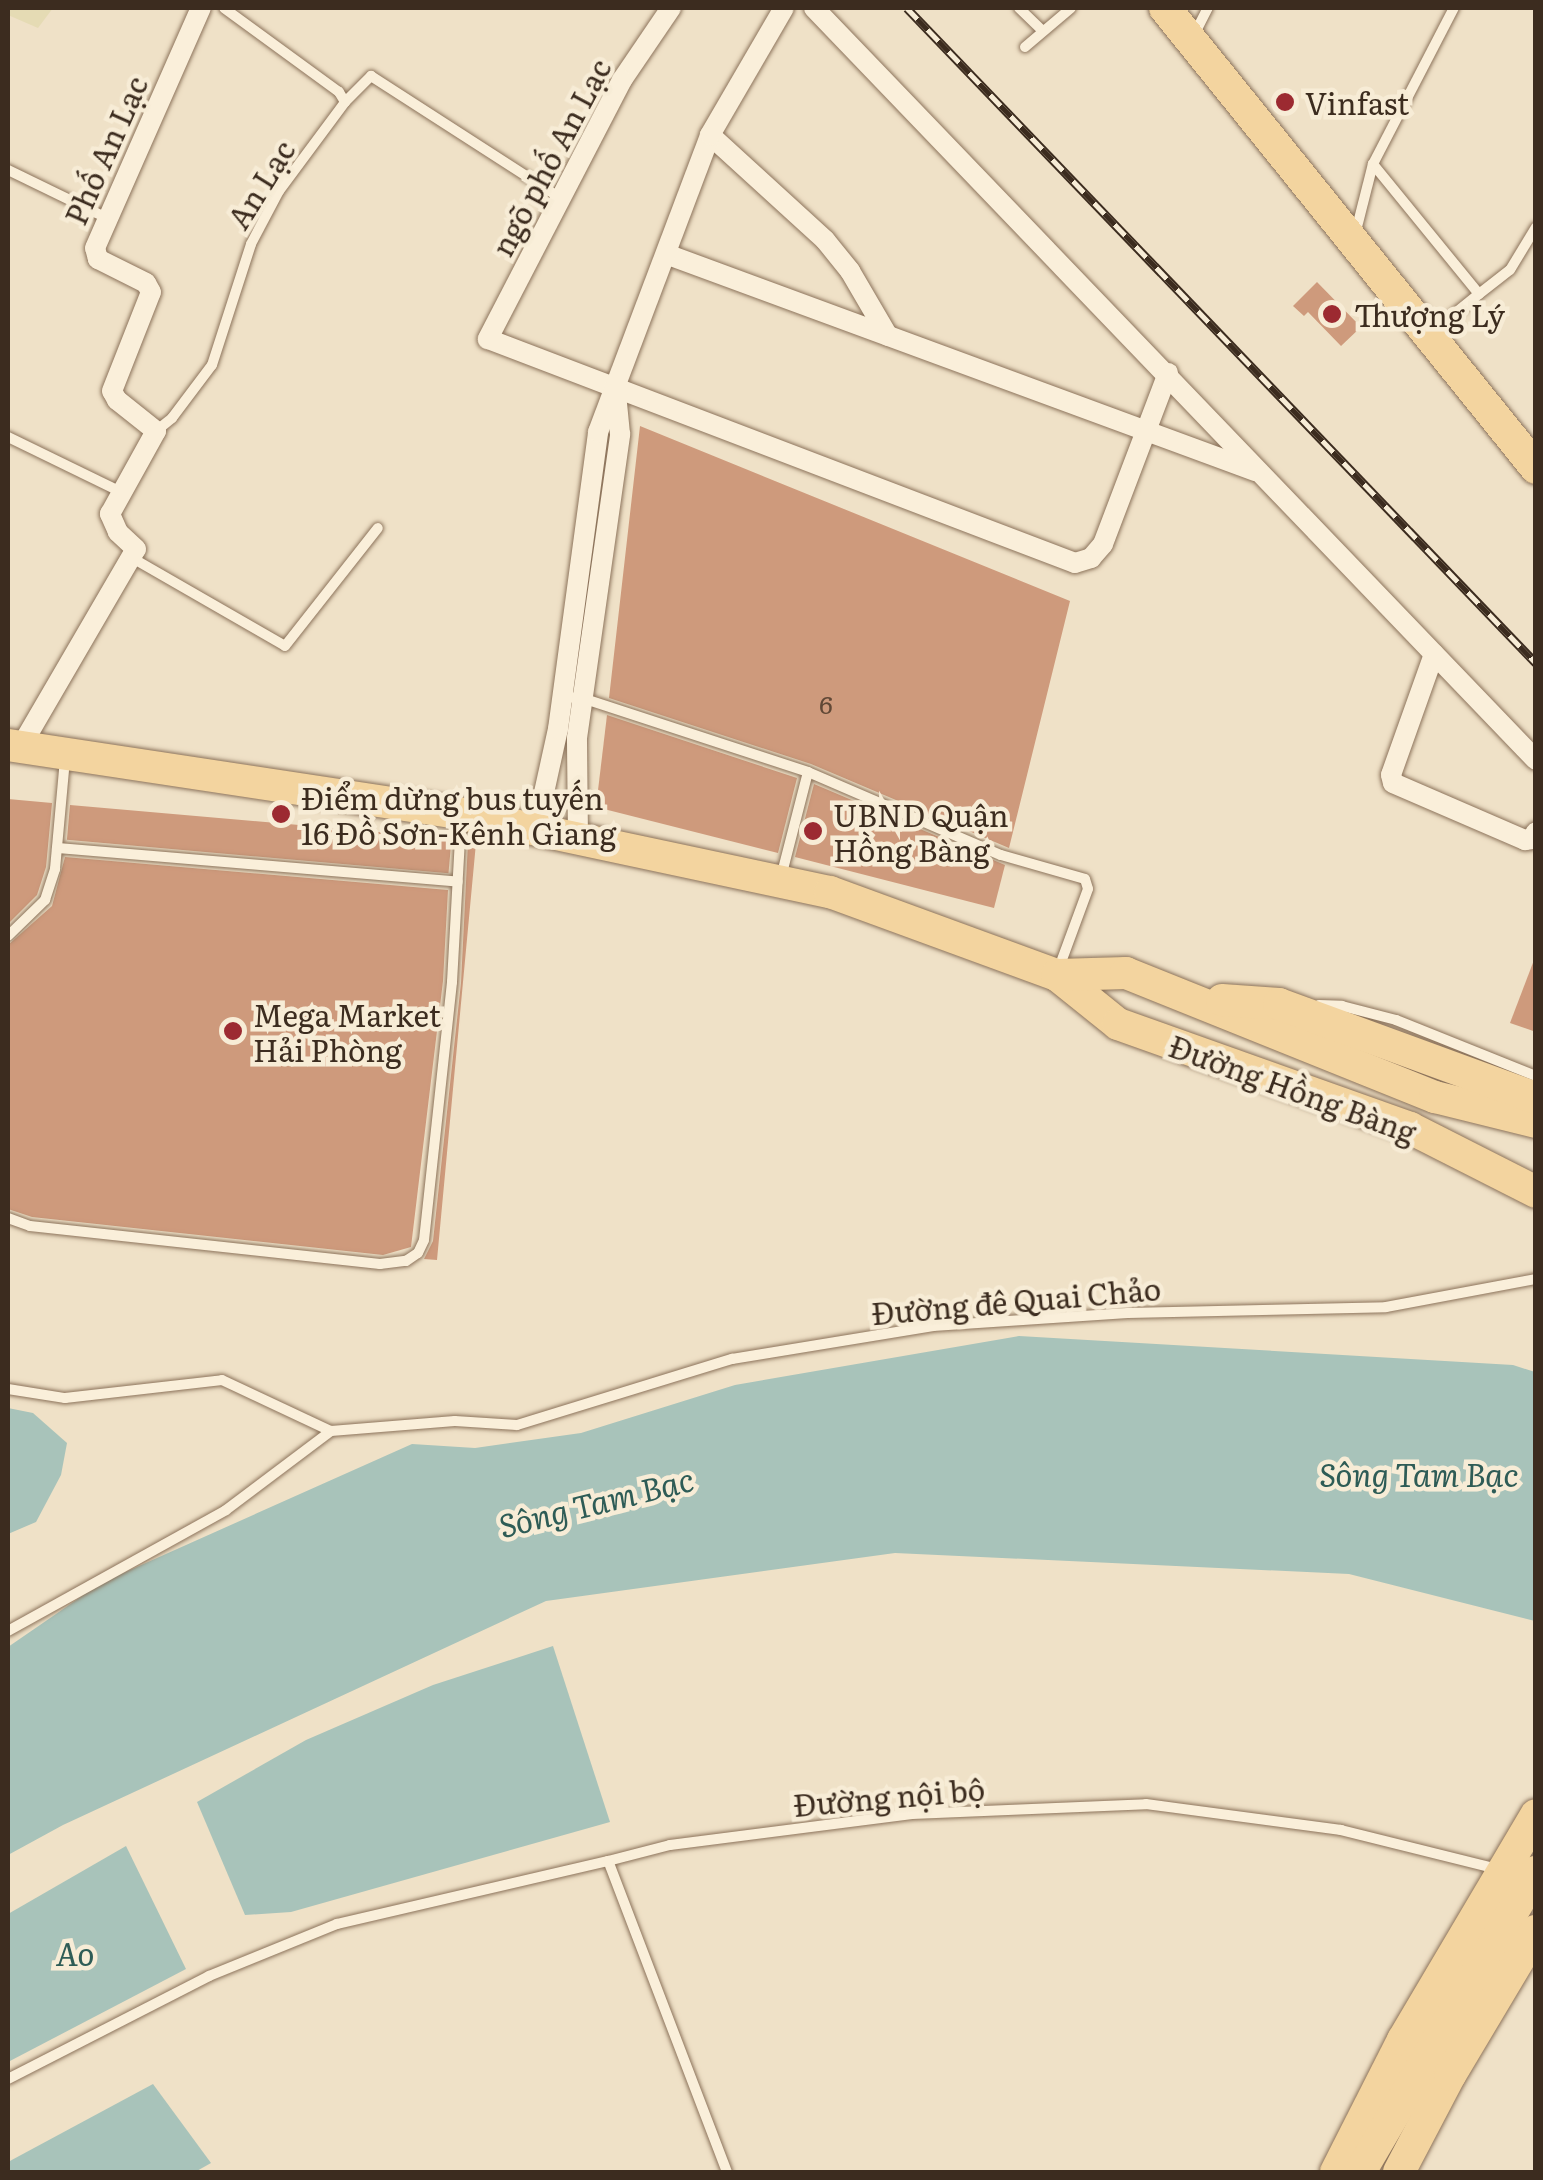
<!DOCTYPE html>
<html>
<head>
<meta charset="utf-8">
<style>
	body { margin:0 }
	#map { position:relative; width:1543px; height:2180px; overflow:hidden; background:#efe1c7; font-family:Literata,serif }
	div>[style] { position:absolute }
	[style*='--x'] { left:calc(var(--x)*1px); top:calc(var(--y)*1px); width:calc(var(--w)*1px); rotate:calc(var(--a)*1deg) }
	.farmland>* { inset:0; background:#e5dbb4 }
	.water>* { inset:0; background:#a8c3ba }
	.building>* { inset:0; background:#ce9a7c; transform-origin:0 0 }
	.roads { filter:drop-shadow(0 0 2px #8c735b) drop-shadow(0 0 2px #8c735b) }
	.service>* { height:10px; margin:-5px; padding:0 5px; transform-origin:5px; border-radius:5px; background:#faefda }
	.minor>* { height:20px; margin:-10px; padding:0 10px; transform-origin:10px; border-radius:10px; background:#faefda }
	.primary>* { height:32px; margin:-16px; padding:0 16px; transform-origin:16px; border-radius:16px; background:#f3d49f }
	.rail>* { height:9px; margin-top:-4.5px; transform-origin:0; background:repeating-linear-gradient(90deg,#f7ecd6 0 15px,#3c2c1f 0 30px); box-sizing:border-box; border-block:2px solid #3c2c1f }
	.dots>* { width:28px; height:28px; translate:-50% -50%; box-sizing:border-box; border:5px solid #f7ecd6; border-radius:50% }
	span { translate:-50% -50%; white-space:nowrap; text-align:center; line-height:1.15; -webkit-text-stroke:9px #f7ecd6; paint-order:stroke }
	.number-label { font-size:25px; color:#604836 }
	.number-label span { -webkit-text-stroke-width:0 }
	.poi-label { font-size:30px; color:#3c2c1f }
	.left { translate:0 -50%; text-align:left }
	.street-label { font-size:30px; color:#3c2c1f }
	.water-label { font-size:32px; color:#2e5c56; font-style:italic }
	.frame { position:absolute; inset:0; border:10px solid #3c2c1f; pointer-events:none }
</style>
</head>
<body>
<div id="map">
	<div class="farmland">
		<i style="clip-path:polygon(8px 8px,53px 8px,38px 28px,8px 15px)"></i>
	</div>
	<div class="water">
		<i style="clip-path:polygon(1019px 1336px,1513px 1365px,1535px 1372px,1535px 1621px,1349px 1574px,895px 1553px,546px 1601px,63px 1825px,8px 1855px,8px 1647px,101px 1583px,412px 1444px,475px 1448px,581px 1433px,735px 1385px)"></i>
		<i style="clip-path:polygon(8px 1408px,33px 1413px,67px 1443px,61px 1475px,36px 1522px,8px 1534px)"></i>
		<i style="clip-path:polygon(553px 1646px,610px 1822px,291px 1912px,245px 1915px,197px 1802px,306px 1740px,433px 1685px)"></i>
		<i style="clip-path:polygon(126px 1846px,186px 1969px,8px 2062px,8px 1914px)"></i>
		<i style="clip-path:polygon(153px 2084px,211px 2163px,195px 2172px,8px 2172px,8px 2162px)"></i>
	</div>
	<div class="building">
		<i style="clip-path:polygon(1317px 282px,1361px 327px,1341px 346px,1308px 312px,1304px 316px,1293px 306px)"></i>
		<i style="clip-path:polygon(640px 426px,1070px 601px,1009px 848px,811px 764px,609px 698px)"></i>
		<i style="clip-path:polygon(607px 715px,797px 778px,778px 853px,596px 807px)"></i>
		<i style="clip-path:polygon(814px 784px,1005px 865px,994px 908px,795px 857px)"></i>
		<i style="clip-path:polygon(8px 799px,52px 803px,46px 867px,37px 895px,8px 924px)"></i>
		<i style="left:70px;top:805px;width:383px;height:35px;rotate:5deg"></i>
		<i style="clip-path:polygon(468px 842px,476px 843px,437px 1260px,424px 1259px,433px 1241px,461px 983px)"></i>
		<i style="clip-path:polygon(65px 857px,448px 890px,443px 981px,411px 1247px,383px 1255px,32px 1217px,8px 1209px,8px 945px,52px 906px)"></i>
		<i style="clip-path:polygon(1534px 960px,1536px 960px,1536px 1032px,1510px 1023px)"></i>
	</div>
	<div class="roads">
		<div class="service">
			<i style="--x:1019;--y:8;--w:32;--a:44"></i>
			<i style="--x:1194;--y:35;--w:30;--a:-63"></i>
			<i style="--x:1025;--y:47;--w:60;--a:-40.3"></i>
			<i style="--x:345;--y:102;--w:37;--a:-45"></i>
			<i style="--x:371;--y:76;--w:225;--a:32.8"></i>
			<i style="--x:8;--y:170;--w:110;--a:25.9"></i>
			<i style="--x:1356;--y:231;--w:69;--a:-75.8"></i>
			<i style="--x:1479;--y:294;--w:39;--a:-38"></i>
			<i style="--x:1510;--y:270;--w:50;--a:-58.8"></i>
			<i style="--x:1432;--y:332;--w:60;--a:-39"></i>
			<i style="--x:1479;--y:294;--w:168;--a:-129.2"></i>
			<i style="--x:1373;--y:164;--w:176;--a:-62.6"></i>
			<i style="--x:156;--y:431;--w:21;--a:-39"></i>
			<i style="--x:172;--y:418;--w:66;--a:-53"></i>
			<i style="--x:212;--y:365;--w:127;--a:-72.1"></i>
			<i style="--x:251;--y:244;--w:60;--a:-62.2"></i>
			<i style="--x:279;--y:191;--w:111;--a:-53.4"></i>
			<i style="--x:345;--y:102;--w:12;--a:-121"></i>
			<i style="--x:339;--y:92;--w:142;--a:-143.9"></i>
			<i style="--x:8;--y:437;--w:123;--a:25.9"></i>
			<i style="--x:134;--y:559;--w:174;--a:29.9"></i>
			<i style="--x:285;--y:646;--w:150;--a:-51.8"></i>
			<i style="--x:562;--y:697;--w:20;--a:3"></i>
			<i style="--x:582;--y:698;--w:238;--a:18.1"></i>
			<i style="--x:808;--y:772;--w:210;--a:23.3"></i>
			<i style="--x:1001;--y:855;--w:87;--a:15.9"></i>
			<i style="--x:1085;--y:879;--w:10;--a:73"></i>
			<i style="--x:1088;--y:889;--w:84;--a:110.2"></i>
			<i style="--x:57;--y:848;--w:402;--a:4.8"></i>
			<i style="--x:781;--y:877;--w:108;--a:-75.6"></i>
			<i style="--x:8;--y:936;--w:52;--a:-44.2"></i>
			<i style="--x:45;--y:900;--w:33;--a:-72"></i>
			<i style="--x:55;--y:869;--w:109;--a:-84.8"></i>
			<i style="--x:1319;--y:1005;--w:23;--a:2"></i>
			<i style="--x:1342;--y:1006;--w:56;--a:14.5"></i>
			<i style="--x:1396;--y:1020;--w:151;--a:21.8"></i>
			<i style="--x:8;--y:1218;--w:23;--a:20"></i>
			<i style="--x:30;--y:1226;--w:352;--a:6.2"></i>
			<i style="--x:380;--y:1264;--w:26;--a:-7"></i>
			<i style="--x:406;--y:1261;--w:14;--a:-34"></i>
			<i style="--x:418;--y:1253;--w:14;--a:-65"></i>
			<i style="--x:424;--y:1240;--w:260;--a:-83.8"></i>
			<i style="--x:452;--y:982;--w:163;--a:-86.8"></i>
			<i style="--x:8;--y:1389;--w:58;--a:9"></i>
			<i style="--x:65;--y:1398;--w:158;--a:-6.5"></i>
			<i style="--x:222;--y:1380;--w:120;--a:25.1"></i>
			<i style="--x:8;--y:1631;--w:249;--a:-29"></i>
			<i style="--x:226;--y:1510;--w:131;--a:-37"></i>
			<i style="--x:331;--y:1431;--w:124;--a:-4.6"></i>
			<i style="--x:455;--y:1421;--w:62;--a:3.7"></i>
			<i style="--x:517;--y:1425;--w:225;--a:-17.1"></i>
			<i style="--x:732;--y:1359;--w:204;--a:-9.3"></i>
			<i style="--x:933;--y:1326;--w:195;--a:-3.8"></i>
			<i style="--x:1128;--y:1313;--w:258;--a:-1.3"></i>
			<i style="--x:1386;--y:1307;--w:153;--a:-10.6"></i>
			<i style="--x:8;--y:2079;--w:226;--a:-27.1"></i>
			<i style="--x:209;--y:1976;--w:138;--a:-22.1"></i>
			<i style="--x:337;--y:1924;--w:278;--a:-13.1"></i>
			<i style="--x:727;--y:2172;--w:333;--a:-110.9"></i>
			<i style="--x:608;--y:1861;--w:64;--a:-14.5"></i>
			<i style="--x:670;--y:1845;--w:244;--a:-7.3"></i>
			<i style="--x:912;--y:1814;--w:234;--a:-2.4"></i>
			<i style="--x:1146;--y:1804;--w:197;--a:7.6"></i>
			<i style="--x:1341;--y:1830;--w:161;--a:14"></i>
		</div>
		<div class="minor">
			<i style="--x:671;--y:8;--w:87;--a:124.2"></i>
			<i style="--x:622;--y:80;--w:292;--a:117.4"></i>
			<i style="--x:488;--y:339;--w:628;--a:20.89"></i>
			<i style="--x:1075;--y:563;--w:17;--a:-17"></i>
			<i style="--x:1091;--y:558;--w:18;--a:-49"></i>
			<i style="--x:1103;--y:544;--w:183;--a:-69.2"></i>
			<i style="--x:814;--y:8;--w:1042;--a:46.17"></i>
			<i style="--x:710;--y:135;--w:156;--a:42.4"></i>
			<i style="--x:825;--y:240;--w:40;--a:51"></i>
			<i style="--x:850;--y:271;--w:75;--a:59.7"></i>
			<i style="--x:666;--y:254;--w:628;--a:20.22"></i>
			<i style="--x:1434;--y:654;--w:128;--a:109.6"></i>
			<i style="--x:1391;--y:775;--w:8;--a:76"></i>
			<i style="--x:1393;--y:783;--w:144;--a:23.4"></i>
			<i style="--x:1525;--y:840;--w:7;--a:-8"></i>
			<i style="--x:1532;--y:839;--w:8;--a:-60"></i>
			<i style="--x:20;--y:748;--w:230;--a:-59.8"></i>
			<i style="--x:136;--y:549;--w:25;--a:-137"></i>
			<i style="--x:118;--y:532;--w:20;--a:-114"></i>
			<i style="--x:110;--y:514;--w:95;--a:-61"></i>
			<i style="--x:156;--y:431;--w:50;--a:-141.5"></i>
			<i style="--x:117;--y:400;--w:10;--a:-119"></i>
			<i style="--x:112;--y:391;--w:106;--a:-68.5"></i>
			<i style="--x:151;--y:292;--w:10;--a:-119"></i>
			<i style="--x:146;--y:283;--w:54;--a:-153.4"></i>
			<i style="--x:98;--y:259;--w:11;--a:-105"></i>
			<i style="--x:95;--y:248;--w:262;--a:-66.2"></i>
			<i style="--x:536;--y:829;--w:102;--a:-77.6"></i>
			<i style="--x:558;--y:729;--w:300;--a:-82.3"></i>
			<i style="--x:598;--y:432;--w:317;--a:-69.3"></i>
			<i style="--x:710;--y:135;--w:147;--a:-59.8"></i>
			<i style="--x:578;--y:838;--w:100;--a:-90.6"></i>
			<i style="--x:577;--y:738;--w:307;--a:-81.9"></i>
			<i style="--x:620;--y:434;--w:41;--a:-95.6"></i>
		</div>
		<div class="primary">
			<i style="--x:1165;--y:8;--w:591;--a:51.11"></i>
			<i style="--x:8;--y:745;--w:459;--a:8.6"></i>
			<i style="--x:462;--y:814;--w:376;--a:12"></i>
			<i style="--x:830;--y:892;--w:242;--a:20.1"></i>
			<i style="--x:1057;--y:975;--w:78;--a:38.8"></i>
			<i style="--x:1118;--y:1024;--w:310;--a:19.6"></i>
			<i style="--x:1410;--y:1128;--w:141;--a:26.9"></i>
			<i style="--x:1057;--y:975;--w:69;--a:-1.7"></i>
			<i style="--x:1126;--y:973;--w:333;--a:21.9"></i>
			<i style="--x:1435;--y:1097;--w:104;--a:13.9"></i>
			<i style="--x:1222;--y:1000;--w:57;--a:4"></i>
			<i style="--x:1279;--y:1004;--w:274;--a:20.1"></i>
			<i style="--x:1336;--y:2172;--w:148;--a:-63.1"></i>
			<i style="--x:1403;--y:2040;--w:261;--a:-59.4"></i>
			<i style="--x:1360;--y:2172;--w:348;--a:-59.6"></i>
			<i style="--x:1399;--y:2172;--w:110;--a:-62.3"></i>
			<i style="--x:1450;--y:2075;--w:168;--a:-59.2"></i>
		</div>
	</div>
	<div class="rail">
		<i style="--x:907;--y:8;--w:908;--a:46.16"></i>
	</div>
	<div class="dots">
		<i style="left:1285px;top:102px;background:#9c2a31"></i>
		<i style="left:1332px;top:314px;background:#9c2a31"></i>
		<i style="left:281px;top:814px;background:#9c2a31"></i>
		<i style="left:813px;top:831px;background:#9c2a31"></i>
		<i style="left:233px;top:1031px;background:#9c2a31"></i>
	</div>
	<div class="number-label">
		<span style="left:826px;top:704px">6</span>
	</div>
	<div class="poi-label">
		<span class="left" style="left:1305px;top:102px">Vinfast</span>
		<span class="left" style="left:1354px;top:314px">Thượng Lý</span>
		<span class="left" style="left:301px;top:814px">Điểm dừng bus tuyến<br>16 Đồ Sơn-Kênh Giang</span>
		<span class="left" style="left:833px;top:831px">UBND Quận<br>Hồng Bàng</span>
		<span class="left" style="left:253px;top:1031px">Mega Market<br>Hải Phòng</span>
	</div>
	<div class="street-label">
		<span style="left:105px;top:150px;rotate:-66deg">Phố An Lạc</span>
		<span style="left:550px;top:157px;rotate:-62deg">ngõ phố An Lạc</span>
		<span style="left:260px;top:184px;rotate:-58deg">An Lạc</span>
		<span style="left:1293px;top:1088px;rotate:20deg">Đường Hồng Bàng</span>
		<span style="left:1016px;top:1300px;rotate:-5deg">Đường đê Quai Chảo</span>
		<span style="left:889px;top:1796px;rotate:-5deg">Đường nội bộ</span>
	</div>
	<div class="water-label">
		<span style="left:1419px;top:1473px">Sông Tam Bạc</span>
		<span style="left:596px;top:1501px;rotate:-14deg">Sông Tam Bạc</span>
		<span style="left:75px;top:1952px">Ao</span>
	</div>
	<div class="frame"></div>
</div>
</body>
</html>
